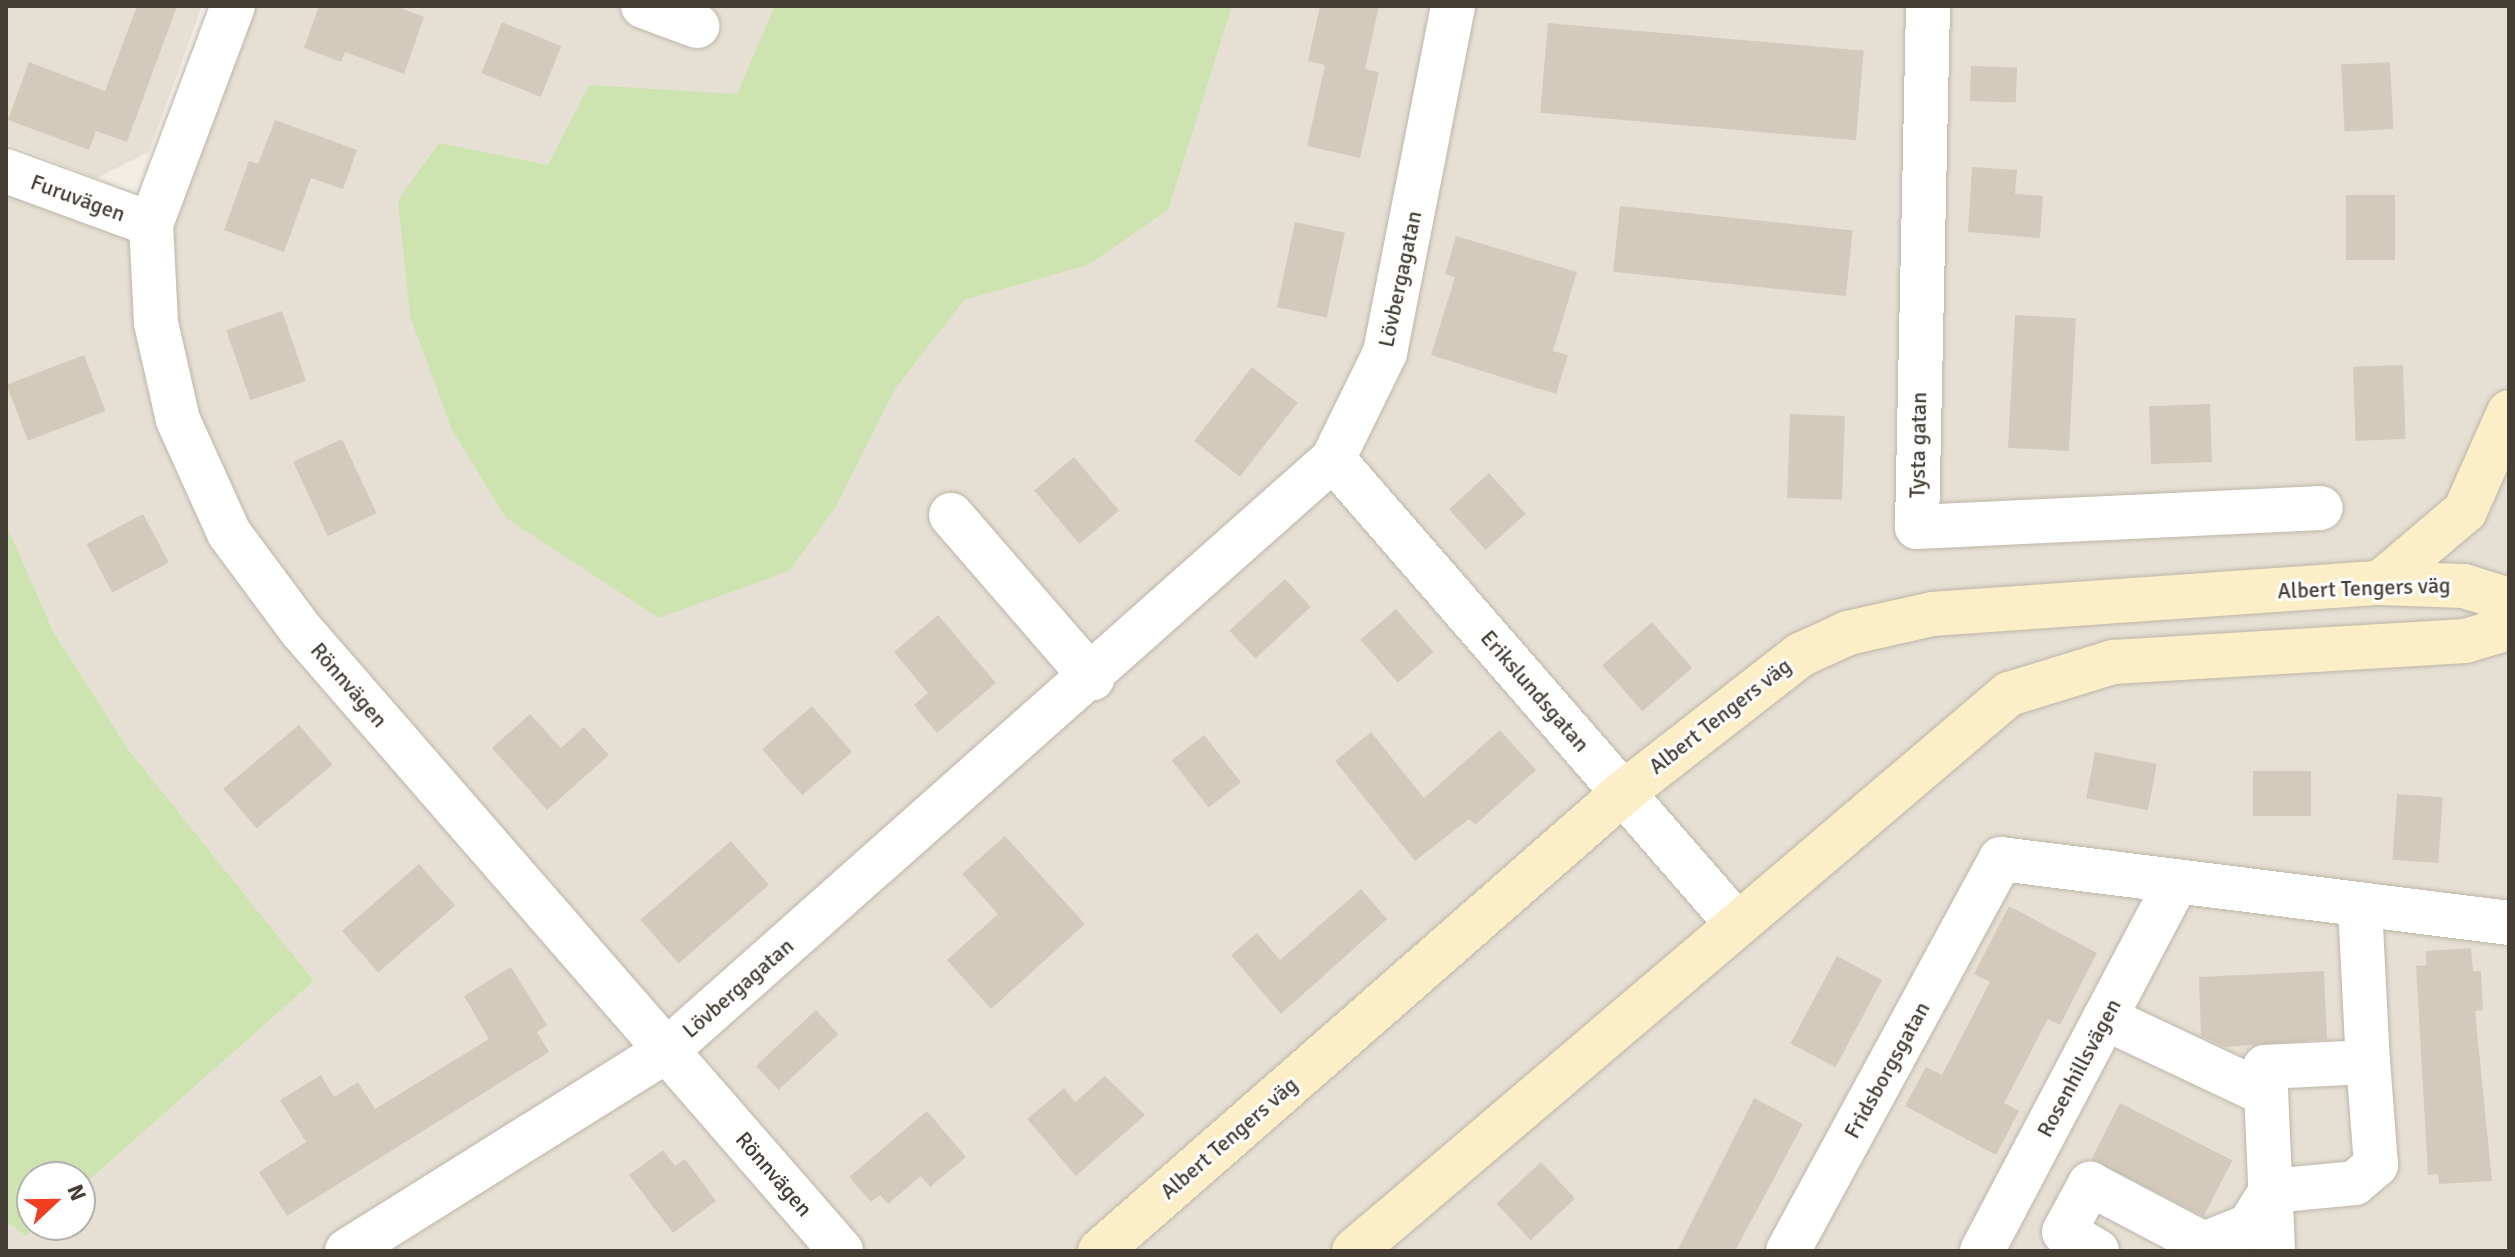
<!DOCTYPE html>
<html>
<head>
<meta charset="utf-8">
<style>
	body { margin:0 }
	#map { position:relative; width:2515px; height:1257px; overflow:hidden; background:#f2eee6; font-family:Signika,sans-serif }
	div>[style] { position:absolute }
	[style*='--x'] { left:calc(var(--x)*1px); top:calc(var(--y)*1px); width:calc(var(--w)*1px); rotate:calc(var(--a)*1deg) }
	.residential>* { inset:0; background:#e6e0d4 }
	.green>* { inset:0; background:#cde4b0 }
	.building>* { inset:0; background:#d3cabc; transform-origin:0 0 }
	.roads { filter:drop-shadow(0 0 2px #bdb6a9) drop-shadow(0 0 2px #bdb6a9) }
	.minor>* { height:44px; margin:-22px; padding:0 22px; transform-origin:22px; border-radius:22px; background:#fff }
	.secondary>* { height:44px; margin:-22px; padding:0 22px; transform-origin:22px; border-radius:22px; background:#fceec6 }
	span { translate:-50% -50%; white-space:nowrap; text-align:center; line-height:1.15; -webkit-text-stroke:6px #fff; paint-order:stroke }
	.street-label { font-size:22px; color:#443e35 }
	.frame { position:absolute; inset:0; border:8px solid #443e35; pointer-events:none }
	.north { position:absolute; left:16px; top:1161px; width:80px; height:80px; box-sizing:border-box; background:#fff; border:2px solid #b4b2ae; border-radius:50%; rotate:68deg; font-size:22px; font-weight:700; line-height:32px; text-align:center; color:#443e35 }
	.north::after { content:''; display:block; margin:auto; width:28px; height:36px; background:#ef3e20; clip-path:polygon(50% 0,100% 100%,50% 72%,0 100%) }
</style>
</head>
<body>
<div id="map">
	<div class="residential">
		<i style="clip-path:polygon(6px 6px,202px 6px,149px 152px,97px 178px,6px 143px)"></i>
		<i style="clip-path:polygon(233px 6px,2509px 6px,2509px 1251px,6px 1251px,6px 1221px,26px 1236px,39px 1225px,80px 1225px,80px 1188px,314px 981px,128px 749px,54px 633px,6px 524px,6px 171px,151px 224px)"></i>
	</div>
	<div class="green">
		<i style="clip-path:polygon(775px 6px,1232px 6px,1168px 210px,1088px 265px,964px 300px,895px 389px,835px 508px,789px 571px,659px 618px,506px 518px,452px 430px,410px 316px,398px 200px,439px 143px,548px 165px,589px 85px,737px 94px)"></i>
		<i style="clip-path:polygon(6px 524px,54px 633px,128px 749px,314px 981px,80px 1188px,80px 1177px,32px 1177px,32px 1225px,39px 1225px,26px 1236px,6px 1221px)"></i>
	</div>
	<div class="building">
		<i style="clip-path:polygon(137px 6px,177px 6px,127px 142px,96px 131px,89px 150px,8px 120px,29px 62px,105px 91px)"></i>
		<i style="clip-path:polygon(319px 6px,395px 6px,424px 17px,404px 74px,345px 52px,341px 62px,304px 48px)"></i>
		<i style="clip-path:polygon(1320px 6px,1379px 6px,1365px 69px,1379px 72px,1360px 158px,1307px 146px,1325px 65px,1308px 61px)"></i>
		<i style="left:502px;top:22px;width:64px;height:55px;rotate:22deg"></i>
		<i style="left:1548px;top:23px;width:317px;height:90px;rotate:5deg"></i>
		<i style="left:2390px;top:62px;width:67px;height:49px;rotate:87deg"></i>
		<i style="left:1971px;top:66px;width:46px;height:35px;rotate:2deg"></i>
		<i style="clip-path:polygon(275px 120px,357px 150px,343px 189px,311px 178px,284px 252px,224px 230px,249px 161px,258px 164px)"></i>
		<i style="clip-path:polygon(1972px 167px,2017px 170px,2015px 194px,2043px 196px,2040px 238px,1968px 232px)"></i>
		<i style="left:2346px;top:195px;width:49px;height:65px"></i>
		<i style="left:1620px;top:206px;width:234px;height:66px;rotate:6deg"></i>
		<i style="left:1295px;top:222px;width:51px;height:87px;rotate:12deg"></i>
		<i style="clip-path:polygon(1456px 236px,1577px 272px,1553px 351px,1568px 355px,1556px 394px,1431px 355px,1455px 277px,1445px 274px)"></i>
		<i style="left:282px;top:311px;width:74px;height:59px;rotate:71deg"></i>
		<i style="left:2015px;top:315px;width:61px;height:133px;rotate:3deg"></i>
		<i style="left:84px;top:355px;width:60px;height:83px;rotate:69deg"></i>
		<i style="left:2403px;top:365px;width:74px;height:50px;rotate:88deg"></i>
		<i style="left:1252px;top:367px;width:58px;height:94px;rotate:38deg"></i>
		<i style="left:2210px;top:404px;width:58px;height:61px;rotate:88deg"></i>
		<i style="left:1790px;top:414px;width:55px;height:84px;rotate:2deg"></i>
		<i style="left:342px;top:439px;width:82px;height:54px;rotate:65deg"></i>
		<i style="left:1074px;top:457px;width:70px;height:52px;rotate:50deg"></i>
		<i style="left:1489px;top:473px;width:55px;height:54px;rotate:48deg"></i>
		<i style="left:143px;top:514px;width:55px;height:64px;rotate:62deg"></i>
		<i style="left:1285px;top:579px;width:38px;height:76px;rotate:47deg"></i>
		<i style="left:1396px;top:609px;width:57px;height:47px;rotate:49deg"></i>
		<i style="clip-path:polygon(938px 615px,996px 683px,937px 733px,914px 705px,928px 693px,894px 652px)"></i>
		<i style="left:1652px;top:622px;width:61px;height:66px;rotate:49deg"></i>
		<i style="left:812px;top:706px;width:61px;height:66px;rotate:49deg"></i>
		<i style="clip-path:polygon(530px 714px,561px 748px,584px 727px,609px 755px,547px 810px,492px 748px)"></i>
		<i style="left:299px;top:725px;width:52px;height:99px;rotate:50deg"></i>
		<i style="clip-path:polygon(1500px 730px,1536px 770px,1475px 825px,1469px 819px,1415px 861px,1335px 761px,1371px 732px,1424px 798px)"></i>
		<i style="left:1204px;top:735px;width:60px;height:41px;rotate:52deg"></i>
		<i style="left:2095px;top:752px;width:63px;height:47px;rotate:11deg"></i>
		<i style="left:2253px;top:771px;width:58px;height:45px"></i>
		<i style="left:2397px;top:794px;width:46px;height:66px;rotate:4deg"></i>
		<i style="clip-path:polygon(1005px 836px,1085px 924px,991px 1009px,947px 960px,998px 914px,962px 874px)"></i>
		<i style="left:731px;top:841px;width:58px;height:120px;rotate:49deg"></i>
		<i style="left:419px;top:864px;width:55px;height:102px;rotate:49deg"></i>
		<i style="clip-path:polygon(1361px 889px,1387px 919px,1281px 1014px,1231px 955px,1257px 933px,1280px 960px)"></i>
		<i style="clip-path:polygon(2009px 906px,2097px 953px,2060px 1025px,2048px 1019px,2004px 1103px,2019px 1111px,1996px 1155px,1905px 1106px,1926px 1067px,1942px 1075px,1990px 982px,1974px 974px)"></i>
		<i style="clip-path:polygon(2471px 948px,2473px 971px,2481px 971px,2483px 1010px,2475px 1011px,2492px 1181px,2439px 1184px,2438px 1174px,2428px 1175px,2416px 966px,2426px 965px,2426px 951px)"></i>
		<i style="left:1837px;top:956px;width:51px;height:99px;rotate:28deg"></i>
		<i style="clip-path:polygon(511px 967px,547px 1025px,537px 1032px,549px 1052px,287px 1216px,259px 1172px,306px 1142px,280px 1100px,321px 1075px,334px 1097px,358px 1082px,375px 1109px,489px 1039px,464px 996px)"></i>
		<i style="clip-path:polygon(2324px 971px,2327px 1039px,2225px 1047px,2201px 1036px,2199px 977px)"></i>
		<i style="left:816px;top:1010px;width:33px;height:82px;rotate:47deg"></i>
		<i style="clip-path:polygon(1105px 1076px,1145px 1115px,1076px 1176px,1027px 1119px,1064px 1088px,1075px 1102px)"></i>
		<i style="clip-path:polygon(1754px 1098px,1803px 1124px,1735px 1251px,1677px 1251px)"></i>
		<i style="left:2120px;top:1103px;width:126px;height:63px;rotate:27deg"></i>
		<i style="clip-path:polygon(927px 1111px,966px 1157px,930px 1187px,921px 1176px,888px 1204px,880px 1195px,871px 1202px,849px 1177px)"></i>
		<i style="clip-path:polygon(663px 1150px,675px 1166px,685px 1159px,716px 1201px,673px 1233px,629px 1175px)"></i>
		<i style="left:1541px;top:1162px;width:50px;height:61px;rotate:47deg"></i>
	</div>
	<div class="roads">
		<div class="minor">
			<i style="--x:233;--y:6;--w:233;--a:110.6"></i>
			<i style="--x:151;--y:224;--w:99;--a:87.1"></i>
			<i style="--x:156;--y:323;--w:99;--a:77.2"></i>
			<i style="--x:178;--y:420;--w:124;--a:65.7"></i>
			<i style="--x:229;--y:533;--w:121;--a:53.4"></i>
			<i style="--x:301;--y:630;--w:823;--a:48.99"></i>
			<i style="--x:643;--y:6;--w:58;--a:20.3"></i>
			<i style="--x:1928;--y:6;--w:521;--a:91.21"></i>
			<i style="--x:1917;--y:527;--w:404;--a:-2.7"></i>
			<i style="--x:6;--y:171;--w:154;--a:20.1"></i>
			<i style="--x:1333;--y:459;--w:615;--a:49.02"></i>
			<i style="--x:951;--y:515;--w:216;--a:49.1"></i>
			<i style="--x:2360;--y:906;--w:156;--a:87.1"></i>
			<i style="--x:2105;--y:1018;--w:178;--a:25.3"></i>
			<i style="--x:2271;--y:1191;--w:84;--a:-5.4"></i>
			<i style="--x:2355;--y:1183;--w:28;--a:-41"></i>
			<i style="--x:2376;--y:1165;--w:103;--a:-94.4"></i>
			<i style="--x:2368;--y:1062;--w:103;--a:177.2"></i>
			<i style="--x:2265;--y:1067;--w:184;--a:87.5"></i>
			<i style="--x:347;--y:1251;--w:377;--a:-32.1"></i>
			<i style="--x:666;--y:1051;--w:892;--a:-41.59"></i>
			<i style="--x:1333;--y:459;--w:118;--a:-63.9"></i>
			<i style="--x:1385;--y:353;--w:354;--a:-78.9"></i>
			<i style="--x:1788;--y:1251;--w:446;--a:-61.5"></i>
			<i style="--x:2001;--y:859;--w:512;--a:7.18"></i>
			<i style="--x:1982;--y:1251;--w:414;--a:-62.2"></i>
			<i style="--x:2097;--y:1251;--w:38;--a:-150"></i>
			<i style="--x:2064;--y:1232;--w:55;--a:-61.6"></i>
			<i style="--x:2090;--y:1184;--w:129;--a:27.8"></i>
			<i style="--x:2204;--y:1244;--w:48;--a:-21.8"></i>
			<i style="--x:2249;--y:1226;--w:41;--a:-57.8"></i>
		</div>
		<div class="secondary">
			<i style="--x:2380;--y:583;--w:111;--a:-40.3"></i>
			<i style="--x:2465;--y:511;--w:108;--a:-66"></i>
			<i style="--x:1100;--y:1251;--w:695;--a:-41.21"></i>
			<i style="--x:1623;--y:793;--w:224;--a:-37.9"></i>
			<i style="--x:1800;--y:655;--w:53;--a:-24.6"></i>
			<i style="--x:1848;--y:633;--w:86;--a:-12.7"></i>
			<i style="--x:1932;--y:614;--w:449;--a:-4"></i>
			<i style="--x:2380;--y:583;--w:84;--a:2"></i>
			<i style="--x:2464;--y:586;--w:47;--a:17.3"></i>
			<i style="--x:1354;--y:1251;--w:860;--a:-40.38"></i>
			<i style="--x:2009;--y:694;--w:109;--a:-17.1"></i>
			<i style="--x:2113;--y:662;--w:353;--a:-3.4"></i>
			<i style="--x:2465;--y:641;--w:46;--a:-16.5"></i>
		</div>
	</div>
	<div class="street-label">
		<span style="left:78px;top:198px;rotate:20deg">Furuvägen</span>
		<span style="left:1400px;top:279px;rotate:-78deg">Lövbergagatan</span>
		<span style="left:1918px;top:445px;rotate:-89deg">Tysta gatan</span>
		<span style="left:2364px;top:588px;rotate:-2deg">Albert Tengers väg</span>
		<span style="left:349px;top:685px;rotate:49deg">Rönnvägen</span>
		<span style="left:1535px;top:691px;rotate:49deg">Erikslundsgatan</span>
		<span style="left:1720px;top:716px;rotate:-38deg">Albert Tengers väg</span>
		<span style="left:738px;top:988px;rotate:-41deg">Lövbergagatan</span>
		<span style="left:2079px;top:1068px;rotate:-62deg">Rosenhillsvägen</span>
		<span style="left:1887px;top:1070px;rotate:-61deg">Fridsborgsgatan</span>
		<span style="left:1229px;top:1138px;rotate:-41deg">Albert Tengers väg</span>
		<span style="left:774px;top:1174px;rotate:49deg">Rönnvägen</span>
	</div>
	<div class="frame"></div>
	<div class="north">N</div>
</div>
</body>
</html>
